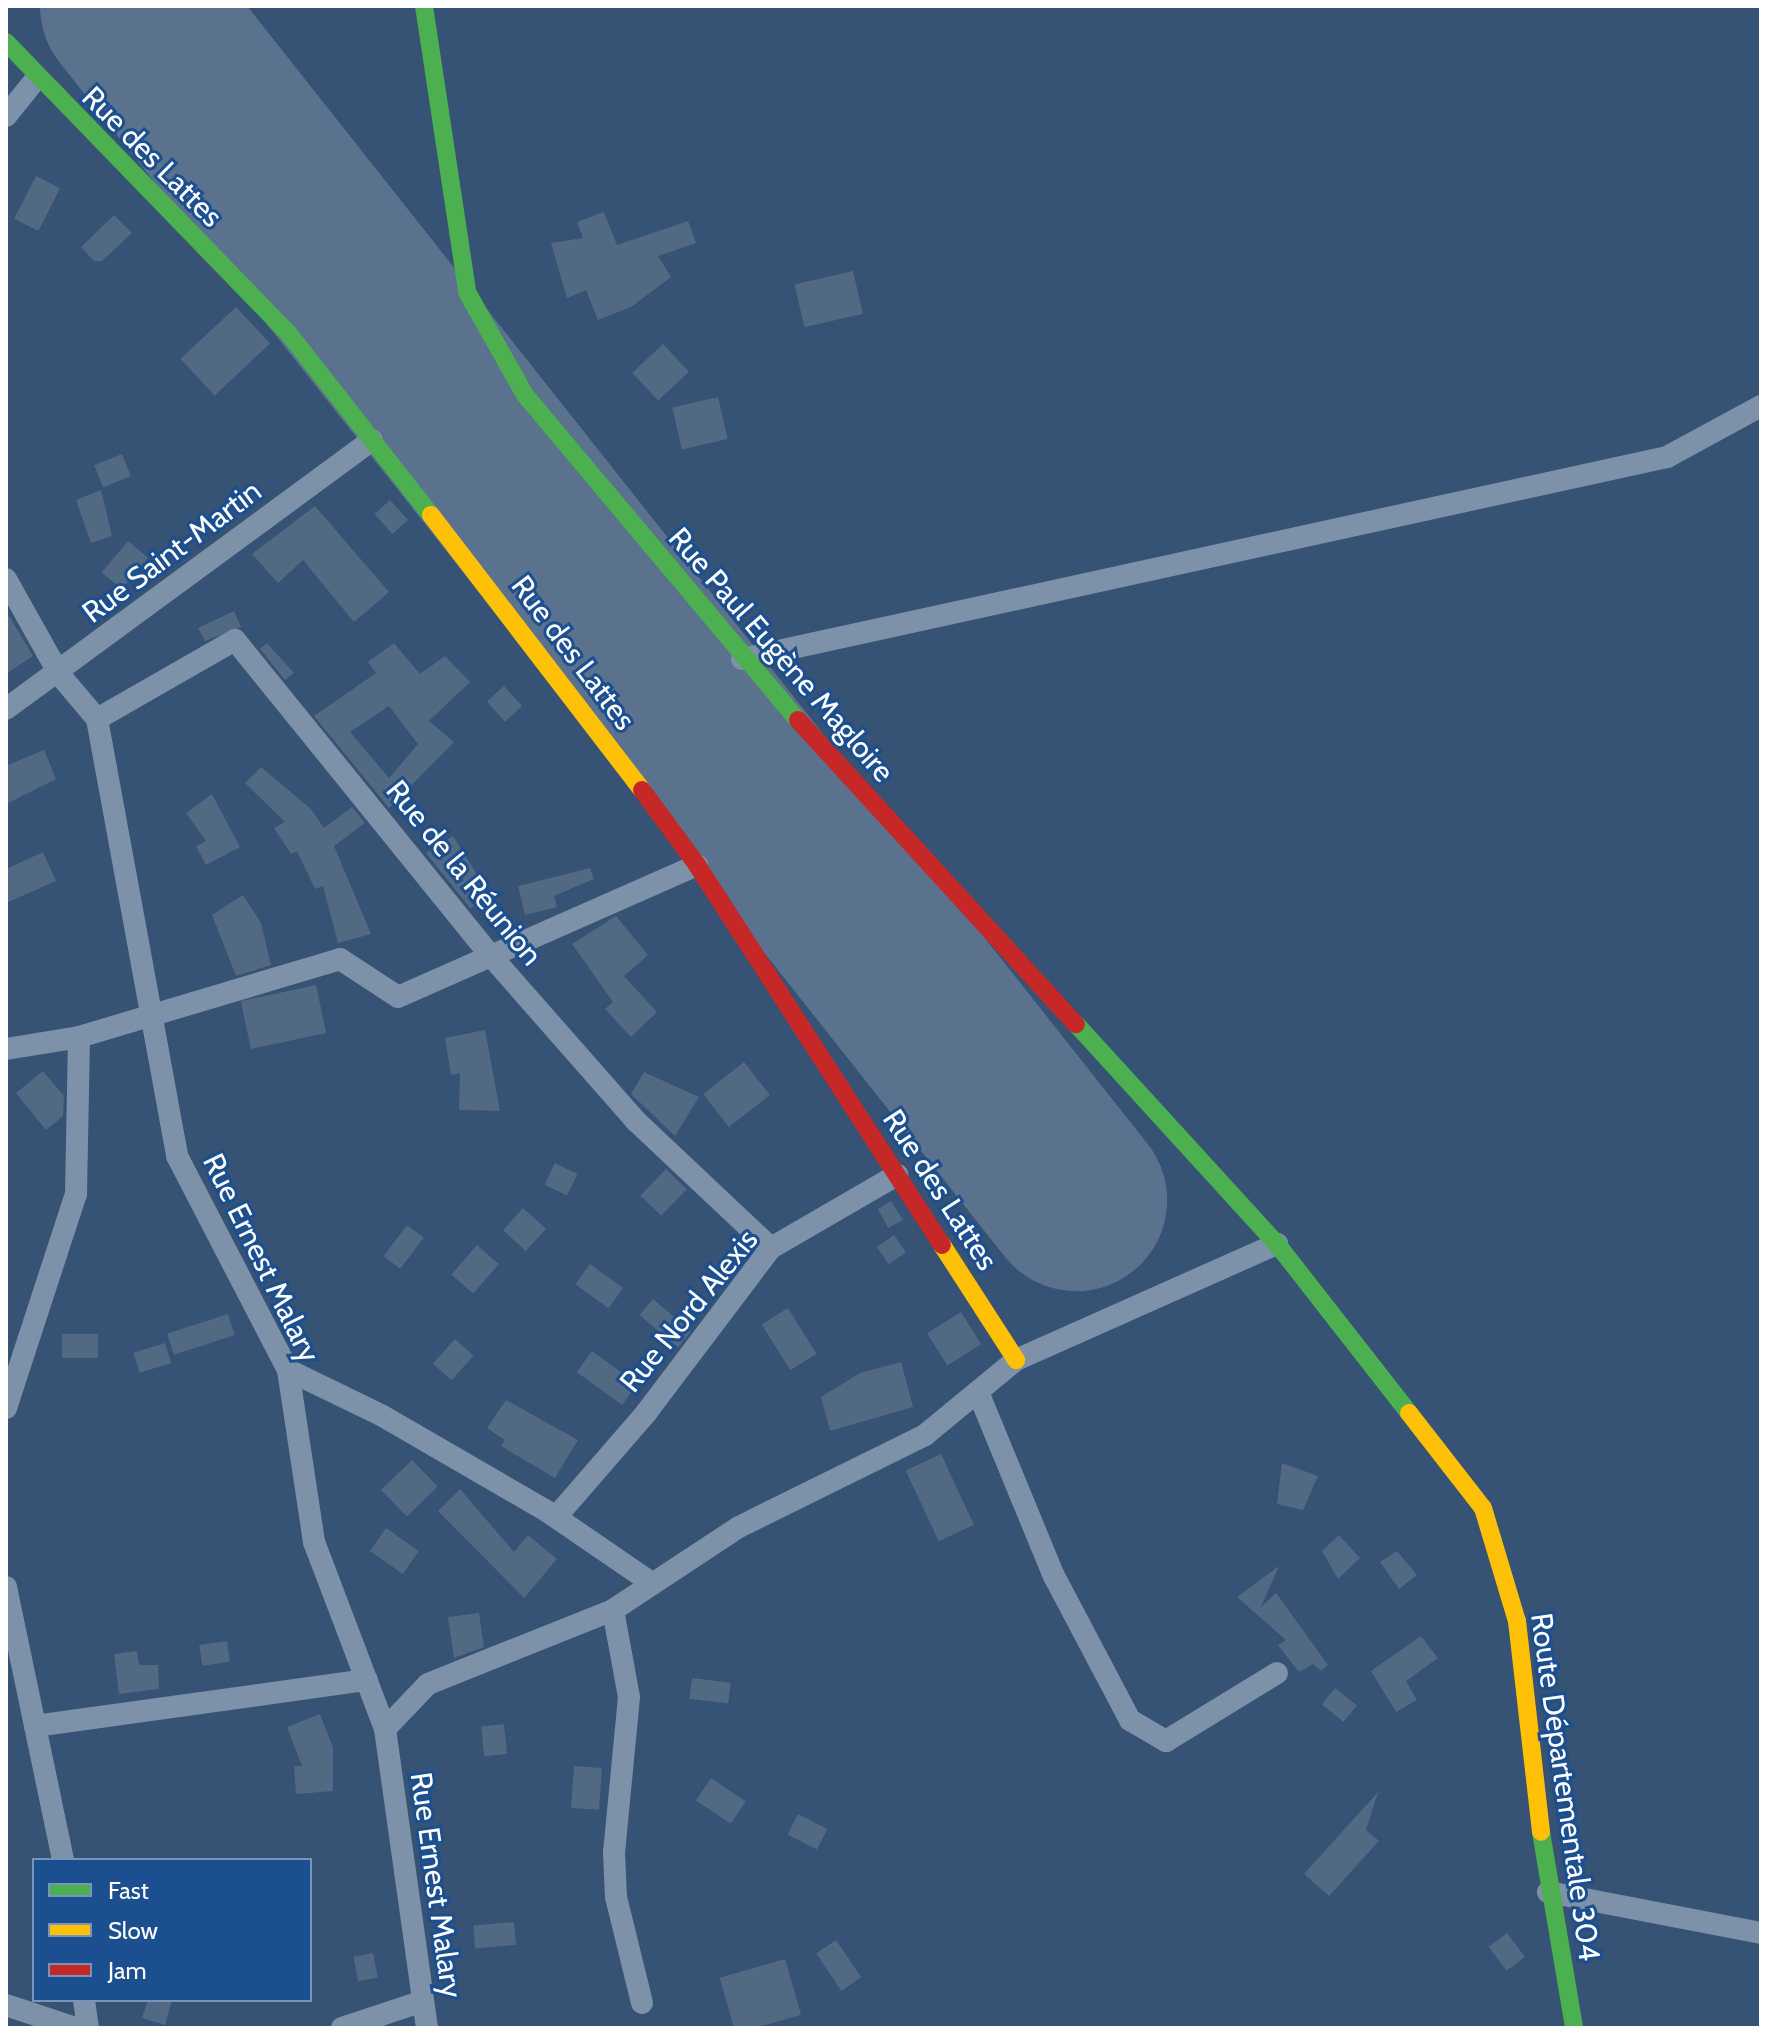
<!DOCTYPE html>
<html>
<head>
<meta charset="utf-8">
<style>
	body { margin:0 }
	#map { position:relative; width:1767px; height:2034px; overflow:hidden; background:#365274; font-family:Cabin,sans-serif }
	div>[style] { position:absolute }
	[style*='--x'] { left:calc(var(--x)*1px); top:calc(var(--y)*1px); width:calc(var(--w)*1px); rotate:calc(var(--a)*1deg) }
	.runway>* { height:182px; margin:-91px; padding:0 91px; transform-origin:91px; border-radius:91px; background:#5a728e }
	.building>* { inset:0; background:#526984; transform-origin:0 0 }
	.street>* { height:22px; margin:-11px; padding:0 11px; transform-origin:11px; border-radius:11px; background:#7d92a8 }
	.fast>* { height:18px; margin:-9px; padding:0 9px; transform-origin:9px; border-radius:9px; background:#4caf50 }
	.slow>* { height:18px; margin:-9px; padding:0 9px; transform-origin:9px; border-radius:9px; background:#ffc107 }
	.jam>* { height:18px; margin:-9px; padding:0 9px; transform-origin:9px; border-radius:9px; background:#c62828 }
	span { translate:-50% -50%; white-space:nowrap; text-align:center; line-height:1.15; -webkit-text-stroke:6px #1b4f8f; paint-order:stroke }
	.street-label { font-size:30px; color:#fff }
	.frame { position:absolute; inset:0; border:8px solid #fff; pointer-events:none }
	.legend { position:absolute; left:32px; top:1858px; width:280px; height:144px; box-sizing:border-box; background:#1b4f8f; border:2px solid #7695bc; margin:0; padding:10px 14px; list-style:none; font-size:24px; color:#fff }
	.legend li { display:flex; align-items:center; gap:16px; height:40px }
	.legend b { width:40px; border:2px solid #7695bc }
</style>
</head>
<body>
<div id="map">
	<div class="runway">
		<i style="--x:131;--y:6;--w:1523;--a:51.64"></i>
	</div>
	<div class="building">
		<i style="left:36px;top:176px;width:27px;height:48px;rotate:27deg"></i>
		<i style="clip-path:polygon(604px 212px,617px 245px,688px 221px,696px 243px,658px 256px,671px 277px,631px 307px,598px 320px,586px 290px,567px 298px,551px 243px,583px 238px,577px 222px)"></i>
		<i style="clip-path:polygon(114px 215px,132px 233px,102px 261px,94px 261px,81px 247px)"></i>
		<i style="left:853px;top:271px;width:44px;height:60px;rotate:77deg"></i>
		<i style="left:236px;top:307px;width:50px;height:76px;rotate:47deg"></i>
		<i style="left:663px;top:344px;width:38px;height:42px;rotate:47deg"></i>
		<i style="left:718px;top:397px;width:43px;height:47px;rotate:77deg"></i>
		<i style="left:122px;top:454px;width:24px;height:30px;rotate:68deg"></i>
		<i style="clip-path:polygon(101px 490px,112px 536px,91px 543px,76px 500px)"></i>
		<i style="left:390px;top:500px;width:27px;height:21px;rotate:48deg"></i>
		<i style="clip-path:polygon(315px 506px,389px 592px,354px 622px,303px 560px,278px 583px,252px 554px)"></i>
		<i style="left:128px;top:541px;width:26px;height:41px;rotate:40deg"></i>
		<i style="clip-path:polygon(6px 611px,33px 656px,6px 674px)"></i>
		<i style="clip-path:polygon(234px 611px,241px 627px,205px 641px,198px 628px)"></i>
		<i style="clip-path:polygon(267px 643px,294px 673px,285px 680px,260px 649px)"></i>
		<i style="clip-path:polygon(evenodd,394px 643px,420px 674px,445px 656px,470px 682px,429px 721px,454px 742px,389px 808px,314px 716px,376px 673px,368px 662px,394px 643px,389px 706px,418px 744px,389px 778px,350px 732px,389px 706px)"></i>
		<i style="left:504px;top:686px;width:27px;height:23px;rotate:48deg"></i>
		<i style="clip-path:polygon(44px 750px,56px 779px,6px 804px,6px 766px)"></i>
		<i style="clip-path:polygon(261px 767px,311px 809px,324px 828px,352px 807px,365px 823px,334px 846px,371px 934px,338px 943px,323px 886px,315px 889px,297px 851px,291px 854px,274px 828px,285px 822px,245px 783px)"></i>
		<i style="clip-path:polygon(212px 794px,240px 847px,206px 865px,196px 846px,206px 841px,186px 813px)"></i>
		<i style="clip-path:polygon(453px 836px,492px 899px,470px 908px,426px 853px)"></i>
		<i style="clip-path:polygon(43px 852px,56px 881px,6px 903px,6px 869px)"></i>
		<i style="clip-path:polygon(590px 868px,594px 879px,554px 896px,557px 907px,525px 915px,518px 886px)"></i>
		<i style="clip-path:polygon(243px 895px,261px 923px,271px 965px,236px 976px,212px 915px)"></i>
		<i style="clip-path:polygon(616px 916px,648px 955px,624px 976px,657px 1012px,631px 1037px,605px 1009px,613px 1002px,572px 944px)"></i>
		<i style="left:316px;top:985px;width:49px;height:77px;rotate:78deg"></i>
		<i style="clip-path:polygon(485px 1030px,500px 1111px,459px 1110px,460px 1073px,451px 1075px,445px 1038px)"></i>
		<i style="left:744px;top:1062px;width:42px;height:52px;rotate:52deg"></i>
		<i style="clip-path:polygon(43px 1071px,64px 1096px,63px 1116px,46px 1130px,16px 1093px)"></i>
		<i style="clip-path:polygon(644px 1072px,699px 1097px,675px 1136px,631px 1094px)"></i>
		<i style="left:555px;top:1163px;width:25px;height:24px;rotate:26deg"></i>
		<i style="left:666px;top:1169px;width:29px;height:37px;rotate:44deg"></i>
		<i style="clip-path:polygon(891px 1201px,903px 1220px,888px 1228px,878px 1209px)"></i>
		<i style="left:523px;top:1208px;width:31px;height:30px;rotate:42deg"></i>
		<i style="left:407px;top:1225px;width:21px;height:39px;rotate:37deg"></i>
		<i style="left:894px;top:1235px;width:21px;height:21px;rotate:55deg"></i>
		<i style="left:477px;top:1245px;width:29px;height:39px;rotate:41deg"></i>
		<i style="left:590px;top:1264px;width:41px;height:25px;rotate:36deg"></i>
		<i style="left:653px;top:1299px;width:50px;height:21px;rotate:40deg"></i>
		<i style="left:788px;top:1308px;width:54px;height:31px;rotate:58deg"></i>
		<i style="left:961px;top:1312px;width:38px;height:40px;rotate:58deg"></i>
		<i style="left:228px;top:1314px;width:22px;height:64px;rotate:72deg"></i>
		<i style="left:98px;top:1334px;width:24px;height:36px;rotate:90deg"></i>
		<i style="left:455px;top:1339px;width:25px;height:33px;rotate:42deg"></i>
		<i style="left:165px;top:1343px;width:21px;height:33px;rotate:73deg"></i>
		<i style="left:592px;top:1351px;width:56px;height:26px;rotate:36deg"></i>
		<i style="clip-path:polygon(901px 1362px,913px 1407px,830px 1431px,821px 1397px,860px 1373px)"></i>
		<i style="clip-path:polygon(506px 1400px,578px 1440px,555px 1478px,501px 1446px,505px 1440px,487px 1428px)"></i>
		<i style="left:941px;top:1454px;width:78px;height:39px;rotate:65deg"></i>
		<i style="left:412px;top:1460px;width:37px;height:43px;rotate:46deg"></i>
		<i style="clip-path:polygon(1282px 1463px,1318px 1476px,1303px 1510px,1277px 1504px)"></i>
		<i style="clip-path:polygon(460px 1489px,514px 1552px,528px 1535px,557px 1559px,524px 1598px,438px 1511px)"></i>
		<i style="left:386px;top:1528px;width:40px;height:28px;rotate:35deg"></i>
		<i style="clip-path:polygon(1339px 1535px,1360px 1558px,1338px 1579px,1322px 1551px)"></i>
		<i style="clip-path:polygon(1397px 1551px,1417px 1575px,1399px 1589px,1380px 1562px)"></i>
		<i style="clip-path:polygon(1279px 1566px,1261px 1607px,1276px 1593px,1328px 1665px,1321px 1671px,1313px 1664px,1299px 1672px,1278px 1645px,1286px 1640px,1237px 1597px)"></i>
		<i style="clip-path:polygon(479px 1613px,484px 1647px,454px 1658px,448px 1617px)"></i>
		<i style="clip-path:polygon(1421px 1636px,1438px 1658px,1406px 1681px,1417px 1700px,1396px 1712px,1371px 1671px)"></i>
		<i style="left:227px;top:1641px;width:21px;height:28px;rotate:82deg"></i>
		<i style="clip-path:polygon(137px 1651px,139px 1665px,158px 1665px,159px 1689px,119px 1694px,114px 1654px)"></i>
		<i style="left:692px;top:1678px;width:39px;height:21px;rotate:7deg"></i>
		<i style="left:1335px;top:1688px;width:28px;height:21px;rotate:39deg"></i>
		<i style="clip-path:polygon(320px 1714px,333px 1748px,333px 1791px,296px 1794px,294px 1766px,302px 1766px,287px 1727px)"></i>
		<i style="left:504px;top:1724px;width:30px;height:23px;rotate:84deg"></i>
		<i style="left:574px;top:1766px;width:28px;height:42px;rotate:4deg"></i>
		<i style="left:711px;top:1778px;width:42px;height:27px;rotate:34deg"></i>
		<i style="clip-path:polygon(1378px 1792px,1366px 1830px,1379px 1841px,1329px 1896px,1304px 1874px)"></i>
		<i style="left:798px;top:1814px;width:33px;height:23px;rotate:27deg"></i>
		<i style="left:514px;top:1922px;width:23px;height:41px;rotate:85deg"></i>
		<i style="left:1507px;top:1933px;width:30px;height:23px;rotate:53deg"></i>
		<i style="left:836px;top:1940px;width:45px;height:24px;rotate:56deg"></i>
		<i style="left:373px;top:1953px;width:25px;height:20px;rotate:79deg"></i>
		<i style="left:785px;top:1959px;width:58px;height:68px;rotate:74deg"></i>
		<i style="clip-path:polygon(148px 2000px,172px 2000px,165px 2025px,142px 2018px)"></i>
	</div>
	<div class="street">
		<i style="--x:6;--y:116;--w:48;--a:-51"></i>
		<i style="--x:6;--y:579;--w:109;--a:60.8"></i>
		<i style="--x:59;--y:674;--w:59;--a:49.8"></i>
		<i style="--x:97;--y:719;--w:444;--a:79.6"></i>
		<i style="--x:177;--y:1156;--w:241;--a:62.6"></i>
		<i style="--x:288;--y:1370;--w:174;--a:81.4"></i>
		<i style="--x:314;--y:1542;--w:200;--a:69.2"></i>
		<i style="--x:385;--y:1729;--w:302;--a:82"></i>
		<i style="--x:742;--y:659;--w:947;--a:-12.32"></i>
		<i style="--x:1667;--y:457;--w:107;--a:-28.5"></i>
		<i style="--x:6;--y:709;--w:454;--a:-36.3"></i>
		<i style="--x:97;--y:719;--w:159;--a:-29.8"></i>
		<i style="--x:235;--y:640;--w:407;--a:51"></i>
		<i style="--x:491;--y:956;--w:220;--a:48.7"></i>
		<i style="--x:636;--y:1121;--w:185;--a:43.3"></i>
		<i style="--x:6;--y:1049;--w:74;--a:-9.3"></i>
		<i style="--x:288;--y:1370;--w:103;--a:25.8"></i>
		<i style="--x:381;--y:1415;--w:193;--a:30.1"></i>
		<i style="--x:548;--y:1512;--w:127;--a:34.4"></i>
		<i style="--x:978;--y:1392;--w:199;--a:67.6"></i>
		<i style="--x:1054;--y:1576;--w:163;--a:62.2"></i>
		<i style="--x:1130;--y:1720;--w:42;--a:30.3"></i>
		<i style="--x:1166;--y:1741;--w:130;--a:-31.5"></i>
		<i style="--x:6;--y:1408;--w:225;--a:-71.9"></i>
		<i style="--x:76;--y:1194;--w:157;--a:-88.9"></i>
		<i style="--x:79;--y:1037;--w:272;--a:-16.6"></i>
		<i style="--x:340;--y:959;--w:69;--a:33.2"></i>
		<i style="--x:398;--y:997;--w:327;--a:-23.8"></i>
		<i style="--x:556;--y:1517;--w:138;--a:-49.1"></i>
		<i style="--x:646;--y:1413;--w:207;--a:-52.9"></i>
		<i style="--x:771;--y:1248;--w:146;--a:-30.1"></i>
		<i style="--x:6;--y:1587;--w:279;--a:78.2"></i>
		<i style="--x:613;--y:1610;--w:88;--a:79.6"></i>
		<i style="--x:629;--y:1697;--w:156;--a:95.5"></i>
		<i style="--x:614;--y:1852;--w:45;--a:87.5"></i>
		<i style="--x:616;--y:1897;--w:109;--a:76.2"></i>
		<i style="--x:35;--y:1726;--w:335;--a:-7.9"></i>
		<i style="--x:385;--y:1729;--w:62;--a:-46.3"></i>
		<i style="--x:428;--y:1684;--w:199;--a:-21.8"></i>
		<i style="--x:613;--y:1610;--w:151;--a:-33.4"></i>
		<i style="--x:739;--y:1527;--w:208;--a:-26.3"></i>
		<i style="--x:925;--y:1435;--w:118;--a:-39.5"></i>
		<i style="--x:1016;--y:1360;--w:286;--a:-24"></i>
		<i style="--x:1548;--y:1892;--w:217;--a:10.9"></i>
		<i style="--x:84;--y:2000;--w:28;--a:82"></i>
		<i style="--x:6;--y:2005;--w:73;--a:18.4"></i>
		<i style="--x:342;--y:2028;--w:82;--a:-18.4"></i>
	</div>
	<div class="fast">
		<i style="--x:424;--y:6;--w:289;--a:81.4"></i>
		<i style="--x:467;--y:292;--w:118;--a:60.6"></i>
		<i style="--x:525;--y:395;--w:424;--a:50"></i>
		<i style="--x:6;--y:42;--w:407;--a:45.9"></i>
		<i style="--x:289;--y:334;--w:230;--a:51.9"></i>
		<i style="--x:1076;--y:1024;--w:298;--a:47.6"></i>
		<i style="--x:1277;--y:1244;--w:214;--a:52"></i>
		<i style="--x:1541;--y:1832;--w:199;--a:80.4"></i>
	</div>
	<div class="slow">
		<i style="--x:431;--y:515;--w:347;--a:52.5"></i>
		<i style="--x:942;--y:1245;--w:137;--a:57.2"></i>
		<i style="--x:1409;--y:1413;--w:120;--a:52.1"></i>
		<i style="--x:1483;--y:1508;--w:118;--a:73.3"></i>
		<i style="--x:1517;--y:1621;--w:212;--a:83.5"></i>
	</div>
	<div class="jam">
		<i style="--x:798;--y:720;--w:412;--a:47.6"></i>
		<i style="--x:642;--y:790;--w:93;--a:53.7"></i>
		<i style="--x:697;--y:865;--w:452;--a:57.2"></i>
	</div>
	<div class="street-label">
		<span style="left:152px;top:157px;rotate:45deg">Rue des Lattes</span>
		<span style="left:172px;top:552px;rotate:-37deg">Rue Saint-Martin</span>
		<span style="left:573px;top:653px;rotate:53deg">Rue des Lattes</span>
		<span style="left:781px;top:655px;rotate:49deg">Rue Paul Eugène Magloire</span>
		<span style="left:464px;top:873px;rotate:51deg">Rue de la Réunion</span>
		<span style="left:940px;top:1190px;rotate:57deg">Rue des Lattes</span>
		<span style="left:261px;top:1258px;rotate:64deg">Rue Ernest Malary</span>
		<span style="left:689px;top:1311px;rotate:-51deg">Rue Nord Alexis</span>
		<span style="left:1565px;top:1787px;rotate:82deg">Route Départementale 304</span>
		<span style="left:436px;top:1885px;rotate:82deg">Rue Ernest Malary</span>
	</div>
	<div class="frame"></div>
	<ul class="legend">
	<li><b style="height:10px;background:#4caf50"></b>Fast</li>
	<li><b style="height:10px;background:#ffc107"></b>Slow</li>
	<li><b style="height:10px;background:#c62828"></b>Jam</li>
	</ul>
</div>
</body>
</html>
